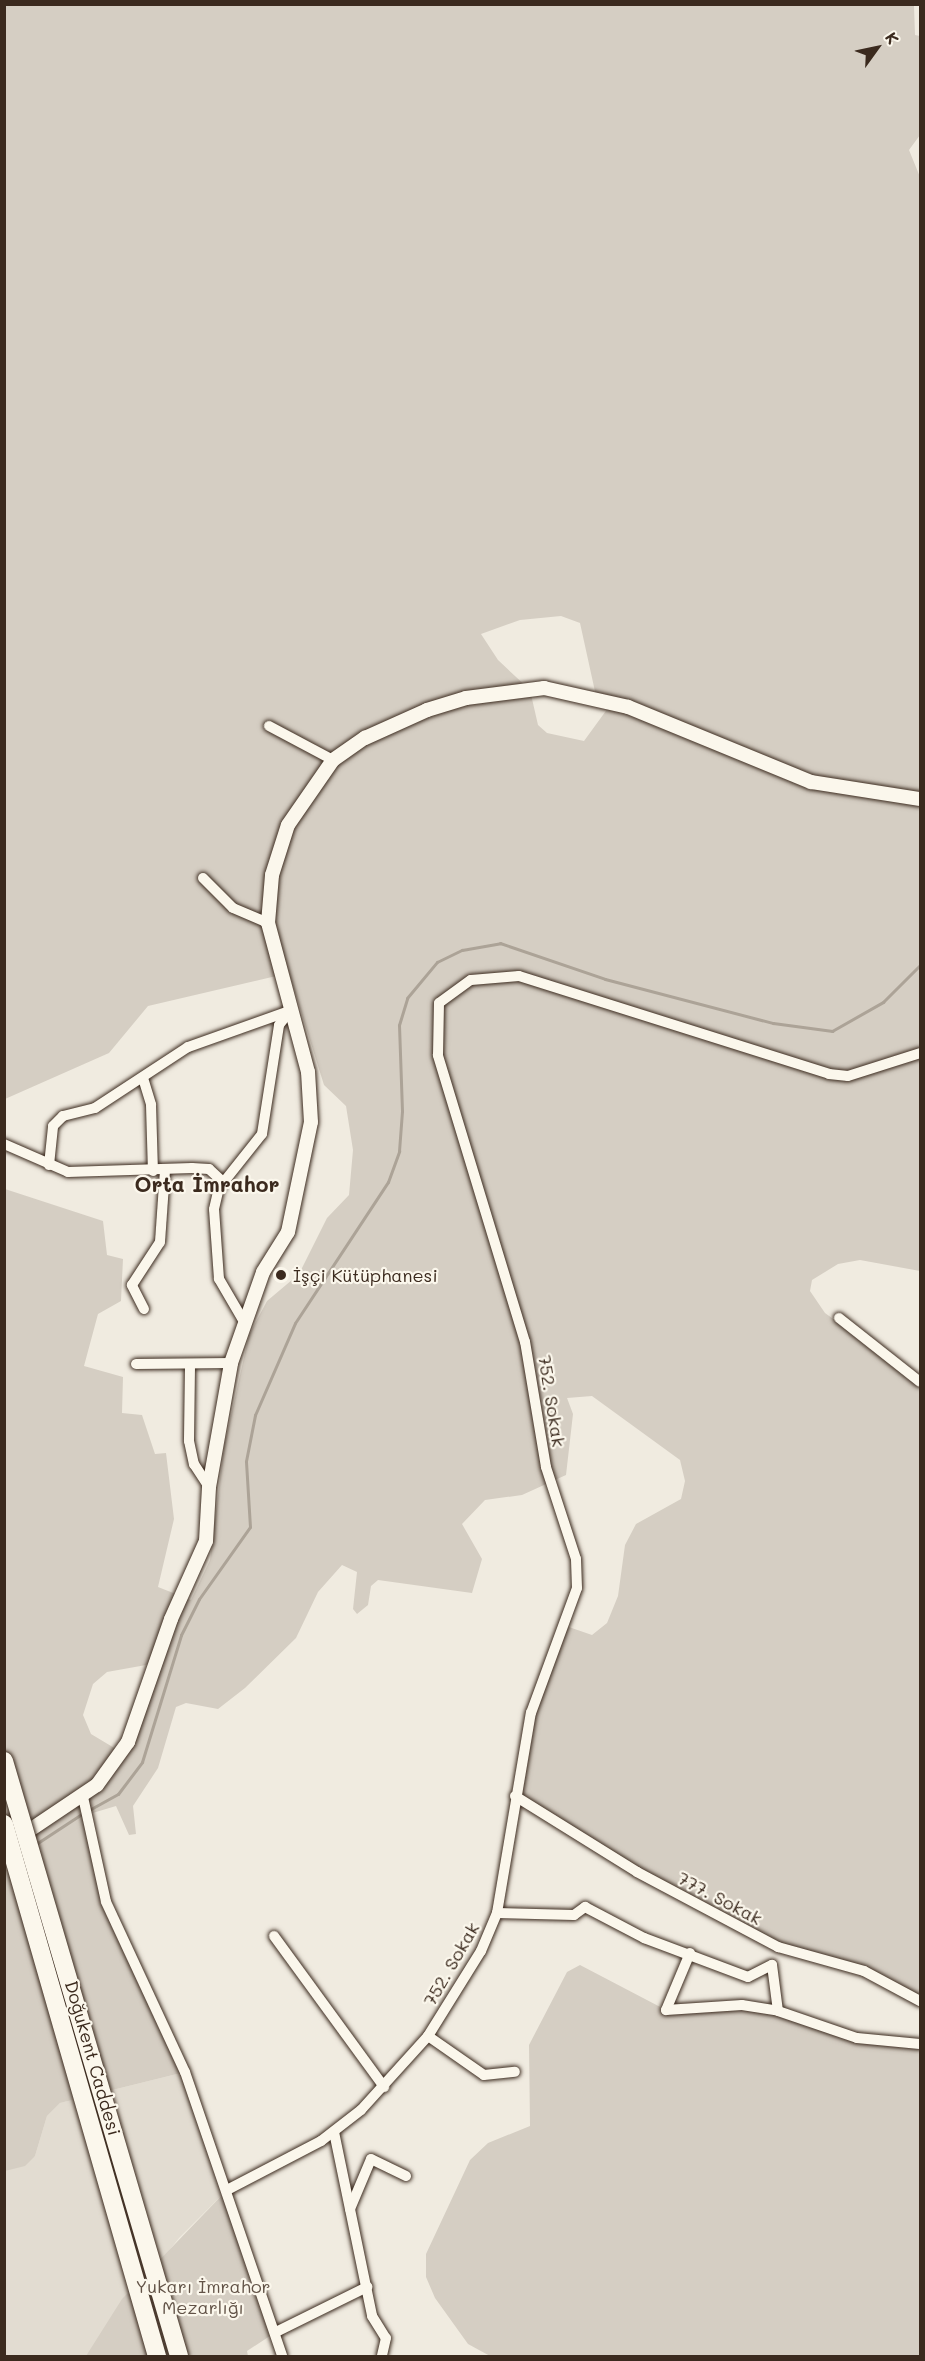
<!DOCTYPE html>
<html>
<head>
<meta charset="utf-8">
<style>
	body { margin:0 }
	#map { position:relative; width:925px; height:2361px; overflow:hidden; background:#f0ebe0; font-family:Mali,sans-serif }
	div>[style] { position:absolute }
	[style*='--x'] { left:calc(var(--x)*1px); top:calc(var(--y)*1px); width:calc(var(--w)*1px); rotate:calc(var(--a)*1deg) }
	.built>* { inset:0; background:#e2dcd1 }
	.green>* { inset:0; background:#d5cec3 }
	.stream>* { height:3px; margin:-1.5px; padding:0 1.5px; transform-origin:1.5px; border-radius:1.5px; background:#aca397 }
	.roads { filter:drop-shadow(0 0 2px #3b2a1e) drop-shadow(0 0 2px #3b2a1e) }
	.minor>* { height:10px; margin:-5px; padding:0 5px; transform-origin:5px; border-radius:5px; background:#fbf7ec }
	.tertiary>* { height:14px; margin:-7px; padding:0 7px; transform-origin:7px; border-radius:7px; background:#fbf7ec }
	.bridges { filter:drop-shadow(0 0 2px #3b2a1e) drop-shadow(0 0 2px #3b2a1e) }
	.primary-bridge>* { height:18px; margin:-9px; padding:0 9px; transform-origin:9px; border-radius:9px; background:#fbf7ec }
	.dots>* { width:16px; height:16px; translate:-50% -50%; box-sizing:border-box; border:3px solid #fbf7ec; border-radius:50% }
	span { translate:-50% -50%; white-space:nowrap; text-align:center; line-height:1.15; -webkit-text-stroke:4.5px #fbf7ec; paint-order:stroke }
	.poi-label { font-size:18px; color:#3b2a1e }
	.left { translate:0 -50%; text-align:left }
	.street-label { font-size:18px; color:#3b2a1e }
	.park-label { font-size:18px; color:#625347 }
	.quarter-label { font-size:21px; color:#3b2a1e; font-weight:700 }
	.frame { position:absolute; inset:0; border:6px solid #3b2a1e; pointer-events:none }
	.north { position:absolute; left:847px; top:18px; width:60px; height:60px; -webkit-text-stroke:4px #fbf7ec; paint-order:stroke; rotate:57deg; font-size:16px; font-weight:700; line-height:24px; text-align:center; color:#3b2a1e }
	.north::after { content:''; display:block; margin:auto; width:21px; height:27px; background:#3b2a1e; clip-path:polygon(50% 0,100% 100%,50% 72%,0 100%) }
</style>
</head>
<body>
<div id="map">
	<div class="built">
		<i style="clip-path:polygon(185px 2072px,227px 2190px,179px 2238px,86px 2356px,5px 2356px,5px 2171px,35px 2156px,47px 2116px,60px 2103px)"></i>
	</div>
	<div class="green">
		<i style="clip-path:polygon(evenodd,5px 5px,920px 5px,914px 6px,915px 35px,920px 36px,920px 135px,909px 150px,920px 177px,920px 1271px,860px 1260px,838px 1264px,812px 1280px,810px 1291px,825px 1313px,920px 1382px,920px 2001px,864px 1971px,824px 1963px,711px 1912px,517px 1794px,518px 1774px,563px 1625px,592px 1635px,607px 1623px,618px 1596px,625px 1545px,636px 1524px,681px 1499px,685px 1481px,680px 1460px,592px 1396px,567px 1398px,573px 1414px,566px 1475px,522px 1495px,485px 1500px,462px 1524px,482px 1559px,472px 1593px,378px 1580px,371px 1586px,368px 1605px,357px 1614px,353px 1609px,357px 1572px,342px 1565px,318px 1592px,296px 1638px,245px 1688px,218px 1709px,186px 1703px,176px 1707px,158px 1768px,133px 1806px,136px 1834px,129px 1835px,116px 1806px,86px 1815px,101px 1882px,185px 2072px,60px 2103px,47px 2116px,35px 2156px,25px 2166px,5px 2171px,5px 1189px,103px 1221px,107px 1255px,123px 1259px,121px 1301px,98px 1314px,84px 1366px,123px 1377px,122px 1413px,142px 1415px,155px 1454px,166px 1453px,174px 1519px,158px 1587px,191px 1600px,210px 1560px,224px 1447px,249px 1335px,267px 1301px,299px 1274px,327px 1218px,349px 1195px,353px 1150px,346px 1106px,324px 1085px,289px 973px,148px 1006px,109px 1053px,5px 1099px,5px 5px,561px 616px,580px 623px,596px 696px,608px 708px,584px 741px,547px 733px,538px 725px,530px 690px,498px 660px,481px 634px,520px 620px,561px 616px,5px 5px,161px 1653px,121px 1752px,91px 1734px,83px 1715px,93px 1684px,107px 1672px,146px 1665px,161px 1653px)"></i>
		<i style="clip-path:polygon(580px 1965px,666px 2010px,742px 2005px,857px 2038px,920px 2044px,920px 2356px,490px 2356px,468px 2344px,435px 2298px,426px 2277px,426px 2254px,470px 2160px,488px 2143px,530px 2126px,529px 2045px,567px 1972px)"></i>
		<i style="clip-path:polygon(227px 2190px,276px 2332px,247px 2351px,248px 2356px,86px 2356px,122px 2299px)"></i>
	</div>
	<div class="stream">
		<i style="--x:89;--y:1810;--w:33;--a:-29"></i>
		<i style="--x:118;--y:1794;--w:40;--a:-53"></i>
		<i style="--x:142;--y:1762;--w:133;--a:-72.9"></i>
		<i style="--x:181;--y:1635;--w:40;--a:-63.4"></i>
		<i style="--x:199;--y:1599;--w:88;--a:-54.7"></i>
		<i style="--x:250;--y:1527;--w:66;--a:-93.5"></i>
		<i style="--x:246;--y:1461;--w:47;--a:-78.9"></i>
		<i style="--x:255;--y:1415;--w:100;--a:-66.5"></i>
		<i style="--x:295;--y:1323;--w:169;--a:-56.6"></i>
		<i style="--x:388;--y:1182;--w:33;--a:-70"></i>
		<i style="--x:399;--y:1151;--w:40;--a:-85.7"></i>
		<i style="--x:402;--y:1111;--w:86;--a:-92"></i>
		<i style="--x:399;--y:1025;--w:28;--a:-73"></i>
		<i style="--x:407;--y:998;--w:47;--a:-50.2"></i>
		<i style="--x:437;--y:962;--w:28;--a:-26"></i>
		<i style="--x:462;--y:950;--w:39;--a:-10"></i>
		<i style="--x:500;--y:943;--w:111;--a:18.9"></i>
		<i style="--x:605;--y:979;--w:174;--a:14.7"></i>
		<i style="--x:773;--y:1023;--w:60;--a:7.7"></i>
		<i style="--x:832;--y:1031;--w:59;--a:-29.6"></i>
		<i style="--x:883;--y:1002;--w:52;--a:-45"></i>
		<i style="--x:36;--y:1844;--w:56;--a:-33.4"></i>
	</div>
	<div class="roads">
		<div class="minor">
			<i style="--x:269;--y:726;--w:72;--a:28"></i>
			<i style="--x:203;--y:878;--w:42;--a:45"></i>
			<i style="--x:233;--y:908;--w:38;--a:23"></i>
			<i style="--x:143;--y:1078;--w:28;--a:73"></i>
			<i style="--x:151;--y:1105;--w:66;--a:88.3"></i>
			<i style="--x:4;--y:1144;--w:70;--a:23.6"></i>
			<i style="--x:68;--y:1172;--w:124;--a:-1.8"></i>
			<i style="--x:192;--y:1168;--w:17;--a:3"></i>
			<i style="--x:209;--y:1169;--w:19;--a:43"></i>
			<i style="--x:49;--y:1165;--w:39;--a:-84"></i>
			<i style="--x:53;--y:1126;--w:14;--a:-45"></i>
			<i style="--x:63;--y:1116;--w:33;--a:-14"></i>
			<i style="--x:95;--y:1108;--w:111;--a:-33.3"></i>
			<i style="--x:188;--y:1047;--w:107;--a:-19.6"></i>
			<i style="--x:144;--y:1309;--w:27;--a:-117"></i>
			<i style="--x:132;--y:1285;--w:51;--a:-56.9"></i>
			<i style="--x:160;--y:1242;--w:72;--a:-86"></i>
			<i style="--x:839;--y:1318;--w:103;--a:38.3"></i>
			<i style="--x:243;--y:1320;--w:48;--a:-120.3"></i>
			<i style="--x:219;--y:1279;--w:70;--a:-94.1"></i>
			<i style="--x:214;--y:1209;--w:22;--a:-77"></i>
			<i style="--x:219;--y:1188;--w:69;--a:-51.5"></i>
			<i style="--x:262;--y:1134;--w:110;--a:-81.1"></i>
			<i style="--x:279;--y:1025;--w:18;--a:-52"></i>
			<i style="--x:136;--y:1364;--w:95;--a:-0.6"></i>
			<i style="--x:190;--y:1367;--w:74;--a:90.8"></i>
			<i style="--x:189;--y:1441;--w:24;--a:78"></i>
			<i style="--x:194;--y:1464;--w:27;--a:57"></i>
			<i style="--x:515;--y:1796;--w:144;--a:31.9"></i>
			<i style="--x:637;--y:1872;--w:160;--a:28"></i>
			<i style="--x:778;--y:1947;--w:89;--a:15.6"></i>
			<i style="--x:864;--y:1971;--w:64;--a:28.2"></i>
			<i style="--x:83;--y:1797;--w:107;--a:77.6"></i>
			<i style="--x:106;--y:1902;--w:187;--a:65.1"></i>
			<i style="--x:185;--y:2072;--w:300;--a:71.1"></i>
			<i style="--x:497;--y:1913;--w:77;--a:1.5"></i>
			<i style="--x:574;--y:1915;--w:14;--a:-36"></i>
			<i style="--x:585;--y:1907;--w:67;--a:27.7"></i>
			<i style="--x:644;--y:1938;--w:111;--a:20.6"></i>
			<i style="--x:748;--y:1977;--w:27;--a:-27"></i>
			<i style="--x:772;--y:1965;--w:46;--a:82.6"></i>
			<i style="--x:778;--y:2011;--w:83;--a:18.9"></i>
			<i style="--x:857;--y:2038;--w:63;--a:5.4"></i>
			<i style="--x:274;--y:1936;--w:187;--a:53.9"></i>
			<i style="--x:690;--y:1953;--w:62;--a:112.8"></i>
			<i style="--x:666;--y:2010;--w:76;--a:-3.8"></i>
			<i style="--x:742;--y:2005;--w:36;--a:9"></i>
			<i style="--x:428;--y:2036;--w:68;--a:34.9"></i>
			<i style="--x:484;--y:2075;--w:31;--a:-6"></i>
			<i style="--x:334;--y:2132;--w:188;--a:78.3"></i>
			<i style="--x:372;--y:2316;--w:26;--a:58"></i>
			<i style="--x:386;--y:2338;--w:18;--a:103"></i>
			<i style="--x:227;--y:2190;--w:106;--a:-27.5"></i>
			<i style="--x:321;--y:2141;--w:51;--a:-37.8"></i>
			<i style="--x:361;--y:2110;--w:100;--a:-47.8"></i>
			<i style="--x:428;--y:2036;--w:100;--a:-58.1"></i>
			<i style="--x:481;--y:1951;--w:41;--a:-67.2"></i>
			<i style="--x:497;--y:1913;--w:203;--a:-80.4"></i>
			<i style="--x:531;--y:1713;--w:133;--a:-69.8"></i>
			<i style="--x:577;--y:1588;--w:29;--a:-92"></i>
			<i style="--x:576;--y:1559;--w:97;--a:-108.1"></i>
			<i style="--x:546;--y:1467;--w:127;--a:-99.5"></i>
			<i style="--x:525;--y:1342;--w:300;--a:-106.9"></i>
			<i style="--x:438;--y:1055;--w:52;--a:-88.9"></i>
			<i style="--x:439;--y:1003;--w:39;--a:-36"></i>
			<i style="--x:471;--y:980;--w:48;--a:-4.8"></i>
			<i style="--x:519;--y:976;--w:325;--a:17.5"></i>
			<i style="--x:829;--y:1074;--w:19;--a:6"></i>
			<i style="--x:848;--y:1076;--w:76;--a:-17.7"></i>
			<i style="--x:350;--y:2209;--w:54;--a:-67.2"></i>
			<i style="--x:371;--y:2159;--w:39;--a:26"></i>
			<i style="--x:276;--y:2332;--w:102;--a:-26.3"></i>
		</div>
		<div class="tertiary">
			<i style="--x:18;--y:1838;--w:95;--a:-33.9"></i>
			<i style="--x:97;--y:1785;--w:53;--a:-54.2"></i>
			<i style="--x:128;--y:1742;--w:130;--a:-70.7"></i>
			<i style="--x:171;--y:1619;--w:85;--a:-65.8"></i>
			<i style="--x:206;--y:1541;--w:54;--a:-86.8"></i>
			<i style="--x:209;--y:1487;--w:126;--a:-79.9"></i>
			<i style="--x:231;--y:1363;--w:96;--a:-70.6"></i>
			<i style="--x:263;--y:1272;--w:47;--a:-58"></i>
			<i style="--x:288;--y:1232;--w:112;--a:-78.2"></i>
			<i style="--x:311;--y:1122;--w:50;--a:-93.4"></i>
			<i style="--x:308;--y:1072;--w:154;--a:-105"></i>
			<i style="--x:268;--y:923;--w:48;--a:-85.2"></i>
			<i style="--x:272;--y:875;--w:52;--a:-72.3"></i>
			<i style="--x:288;--y:825;--w:79;--a:-55.3"></i>
			<i style="--x:333;--y:760;--w:39;--a:-35"></i>
			<i style="--x:365;--y:738;--w:68;--a:-24.3"></i>
			<i style="--x:427;--y:710;--w:41;--a:-17.1"></i>
			<i style="--x:466;--y:698;--w:79;--a:-7.3"></i>
			<i style="--x:544;--y:688;--w:86;--a:12.7"></i>
			<i style="--x:628;--y:707;--w:198;--a:22.3"></i>
			<i style="--x:811;--y:782;--w:110;--a:8.9"></i>
		</div>
	</div>
	<div class="bridges">
		<div class="primary-bridge">
			<i style="--x:4;--y:1761;--w:620;--a:73.61"></i>
			<i style="--x:4;--y:1824;--w:554;--a:73.96"></i>
		</div>
	</div>
	<div class="dots">
		<i style="left:281px;top:1275px;background:#3b2a1e"></i>
	</div>
	<div class="poi-label">
		<span class="left" style="left:293px;top:1275px">İşçi Kütüphanesi</span>
	</div>
	<div class="street-label">
		<span style="left:552px;top:1401px;rotate:81deg">752. Sokak</span>
		<span style="left:720px;top:1898px;rotate:28deg">777. Sokak</span>
		<span style="left:451px;top:1964px;rotate:-60deg">752. Sokak</span>
		<span style="left:93px;top:2058px;rotate:74deg">Doğukent Caddesi</span>
	</div>
	<div class="park-label">
		<span style="left:203px;top:2297px">Yukarı İmrahor<br>Mezarlığı</span>
	</div>
	<div class="quarter-label">
		<span style="left:207px;top:1184px">Orta İmrahor</span>
	</div>
	<div class="frame"></div>
	<div class="north">K</div>
</div>
</body>
</html>
